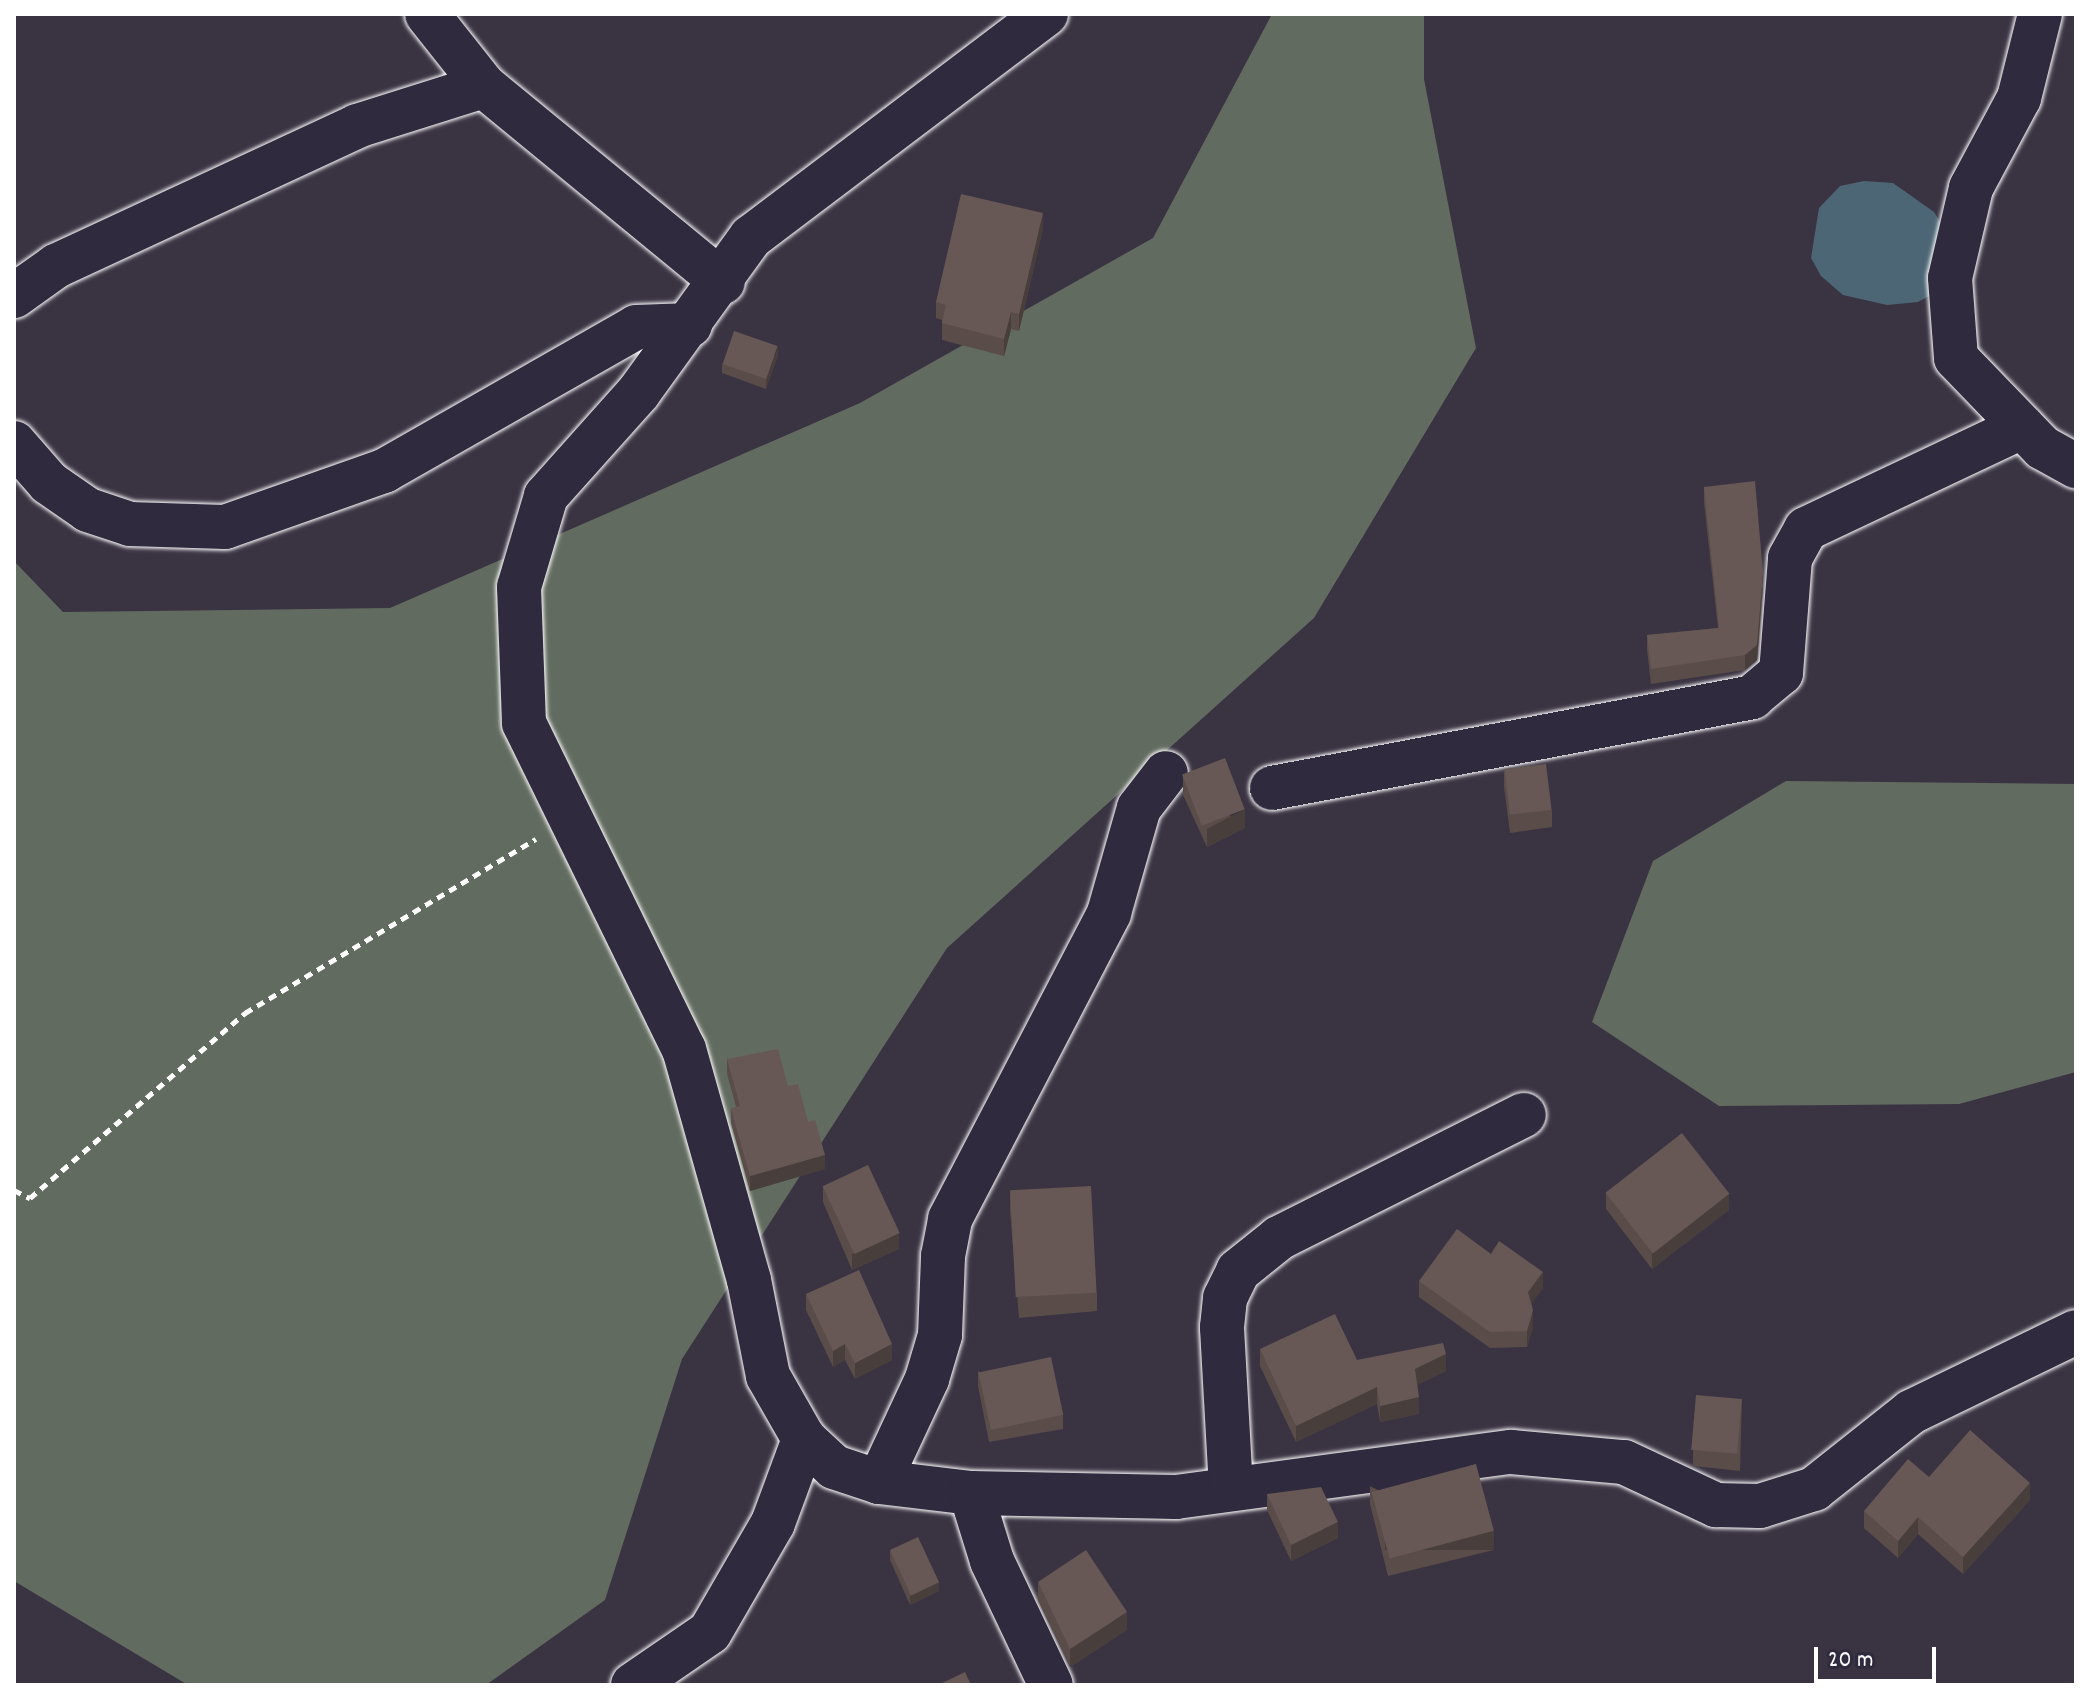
<!DOCTYPE html>
<html>
<head>
<meta charset="utf-8">
<style>
	body { margin:0 }
	#map { position:relative; width:2090px; height:1699px; overflow:hidden; background:#3a3342; font-family:Dekko,sans-serif }
	div>[style] { position:absolute }
	[style*='--x'] { left:calc(var(--x)*1px); top:calc(var(--y)*1px); width:calc(var(--w)*1px); rotate:calc(var(--a)*1deg) }
	.green>* { inset:0; background:#626b5f }
	.water>* { inset:0; background:#4d6675 }
	.path>* { height:5px; margin-top:-2.5px; transform-origin:0; background:repeating-linear-gradient(90deg,#fff 0 8px,transparent 0 14px) }
	.roads { filter:drop-shadow(0 0 2px #fff) drop-shadow(0 0 2px #fff) }
	.minor>* { height:44px; margin:-22px; padding:0 22px; transform-origin:22px; border-radius:22px; background:#2f2a3d }
	.wall>* { inset:0; background:#594c49 }
	.shaded-wall>* { inset:0; background:#483e3c; transform-origin:0 0 }
	.building>* { inset:0; background:#675855; transform-origin:0 0 }
	span { translate:-50% -50%; white-space:nowrap; text-align:center; line-height:1.15; -webkit-text-stroke:8px #2f2a3d; paint-order:stroke }
	.frame { position:absolute; inset:0; border:16px solid #fff; pointer-events:none }
	.scale { position:absolute; left:1814px; top:1647px; width:122px; height:36px; box-sizing:border-box; border:4px solid #fff; border-top:0; padding-left:10px; font-size:24px; line-height:28px; white-space:nowrap; color:#fff; -webkit-text-stroke:6px #2f2a3d; paint-order:stroke }
</style>
</head>
<body>
<div id="map">
	<div class="green">
		<i style="clip-path:polygon(1272px 14px,1424px 14px,1424px 79px,1476px 348px,1314px 618px,947px 948px,682px 1359px,605px 1600px,486px 1685px,188px 1685px,14px 1581px,14px 561px,63px 612px,390px 608px,860px 403px,1153px 238px)"></i>
		<i style="clip-path:polygon(1786px 781px,2076px 784px,2076px 1072px,1959px 1104px,1719px 1106px,1592px 1022px,1653px 861px)"></i>
	</div>
	<div class="water">
		<i style="clip-path:polygon(1864px 181px,1893px 183px,1934px 212px,1950px 238px,1940px 290px,1918px 302px,1887px 305px,1843px 295px,1821px 276px,1811px 258px,1819px 208px,1840px 186px)"></i>
	</div>
	<div class="path">
		<i style="--x:14;--y:1190;--w:18;--a:27"></i>
		<i style="--x:30;--y:1198;--w:284;--a:-40.7"></i>
		<i style="--x:245;--y:1013;--w:339;--a:-30.9"></i>
	</div>
	<div class="roads">
		<div class="minor">
			<i style="--x:427;--y:14;--w:92;--a:51.6"></i>
			<i style="--x:484;--y:86;--w:309;--a:39.4"></i>
			<i style="--x:1046;--y:14;--w:370;--a:142.9"></i>
			<i style="--x:751;--y:237;--w:191;--a:125.9"></i>
			<i style="--x:639;--y:392;--w:140;--a:131.8"></i>
			<i style="--x:546;--y:496;--w:95;--a:106.5"></i>
			<i style="--x:519;--y:587;--w:136;--a:87.9"></i>
			<i style="--x:524;--y:723;--w:363;--a:63.9"></i>
			<i style="--x:684;--y:1049;--w:240;--a:74.3"></i>
			<i style="--x:749;--y:1280;--w:98;--a:78.8"></i>
			<i style="--x:768;--y:1376;--w:73;--a:60.3"></i>
			<i style="--x:804;--y:1439;--w:41;--a:43"></i>
			<i style="--x:834;--y:1467;--w:47;--a:18.4"></i>
			<i style="--x:879;--y:1482;--w:93;--a:6.8"></i>
			<i style="--x:971;--y:1493;--w:205;--a:1.1"></i>
			<i style="--x:1176;--y:1497;--w:338;--a:-7.7"></i>
			<i style="--x:1511;--y:1452;--w:113;--a:5.1"></i>
			<i style="--x:1624;--y:1462;--w:102;--a:25.1"></i>
			<i style="--x:1716;--y:1505;--w:44;--a:1.3"></i>
			<i style="--x:1760;--y:1506;--w:57;--a:-17.5"></i>
			<i style="--x:1814;--y:1489;--w:124;--a:-38.4"></i>
			<i style="--x:1911;--y:1412;--w:183;--a:-25.9"></i>
			<i style="--x:2040;--y:14;--w:87;--a:104"></i>
			<i style="--x:2019;--y:98;--w:102;--a:118.1"></i>
			<i style="--x:1971;--y:188;--w:92;--a:103.1"></i>
			<i style="--x:1950;--y:278;--w:80;--a:85.7"></i>
			<i style="--x:1956;--y:358;--w:125;--a:46"></i>
			<i style="--x:2043;--y:448;--w:38;--a:29"></i>
			<i style="--x:14;--y:296;--w:52;--a:-35.5"></i>
			<i style="--x:56;--y:266;--w:332;--a:-24.9"></i>
			<i style="--x:357;--y:126;--w:133;--a:-17.5"></i>
			<i style="--x:14;--y:443;--w:53;--a:48.8"></i>
			<i style="--x:49;--y:483;--w:47;--a:34.7"></i>
			<i style="--x:88;--y:510;--w:44;--a:18.4"></i>
			<i style="--x:130;--y:524;--w:95;--a:1.8"></i>
			<i style="--x:225;--y:527;--w:169;--a:-19.4"></i>
			<i style="--x:384;--y:471;--w:290;--a:-29.7"></i>
			<i style="--x:636;--y:327;--w:54;--a:-2.1"></i>
			<i style="--x:1272;--y:788;--w:489;--a:-10.7"></i>
			<i style="--x:1752;--y:697;--w:38;--a:-40"></i>
			<i style="--x:1781;--y:673;--w:115;--a:-85.5"></i>
			<i style="--x:1790;--y:558;--w:33;--a:-61"></i>
			<i style="--x:1806;--y:529;--w:239;--a:-25.3"></i>
			<i style="--x:879;--y:1482;--w:114;--a:-65"></i>
			<i style="--x:927;--y:1379;--w:46;--a:-73.5"></i>
			<i style="--x:940;--y:1335;--w:79;--a:-87.8"></i>
			<i style="--x:943;--y:1256;--w:38;--a:-79"></i>
			<i style="--x:950;--y:1219;--w:345;--a:-62.5"></i>
			<i style="--x:1109;--y:913;--w:109;--a:-74.1"></i>
			<i style="--x:1139;--y:808;--w:44;--a:-52.4"></i>
			<i style="--x:1231;--y:1489;--w:162;--a:-93.2"></i>
			<i style="--x:1222;--y:1327;--w:29;--a:-84"></i>
			<i style="--x:1225;--y:1298;--w:30;--a:-64"></i>
			<i style="--x:1238;--y:1271;--w:53;--a:-38.8"></i>
			<i style="--x:1279;--y:1238;--w:274;--a:-26.7"></i>
			<i style="--x:971;--y:1493;--w:71;--a:72.8"></i>
			<i style="--x:992;--y:1561;--w:137;--a:64.6"></i>
			<i style="--x:633;--y:1685;--w:93;--a:-34.5"></i>
			<i style="--x:710;--y:1632;--w:126;--a:-60"></i>
			<i style="--x:773;--y:1523;--w:90;--a:-69.7"></i>
		</div>
	</div>
	<div class="wall">
		<i style="clip-path:polygon(1043px 229px,1019px 331px,1011px 329px,1004px 356px,942px 340px,942px 320px,936px 318px,936px 302px)"></i>
		<i style="clip-path:polygon(778px 355px,766px 389px,722px 373px,722px 364px)"></i>
		<i style="clip-path:polygon(1704px 487px,1763px 588px,1757px 660px,1745px 670px,1651px 684px,1647px 650px,1647px 635px,1718px 628px,1704px 503px)"></i>
		<i style="clip-path:polygon(1504px 770px,1552px 810px,1552px 827px,1510px 833px,1504px 787px)"></i>
		<i style="clip-path:polygon(1183px 776px,1245px 828px,1207px 847px,1183px 795px)"></i>
		<i style="clip-path:polygon(727px 1059px,788px 1086px,808px 1122px,825px 1169px,750px 1191px,731px 1123px,731px 1109px,736px 1107px,727px 1074px)"></i>
		<i style="clip-path:polygon(823px 1186px,899px 1249px,852px 1270px,823px 1202px)"></i>
		<i style="clip-path:polygon(1010px 1193px,1097px 1293px,1097px 1311px,1019px 1318px,1010px 1211px)"></i>
		<i style="clip-path:polygon(1606px 1193px,1729px 1210px,1652px 1269px,1606px 1209px)"></i>
		<i style="clip-path:polygon(1491px 1254px,1543px 1288px,1531px 1304px,1533px 1327px,1527px 1347px,1490px 1348px,1419px 1297px,1419px 1281px)"></i>
		<i style="clip-path:polygon(806px 1294px,892px 1360px,855px 1379px,845px 1360px,833px 1367px,806px 1310px)"></i>
		<i style="clip-path:polygon(1260px 1349px,1357px 1360px,1446px 1371px,1417px 1385px,1419px 1414px,1380px 1422px,1377px 1404px,1296px 1442px,1260px 1366px)"></i>
		<i style="clip-path:polygon(978px 1371px,1063px 1415px,1063px 1429px,989px 1442px,978px 1386px)"></i>
		<i style="clip-path:polygon(1742px 1399px,1740px 1471px,1693px 1466px,1693px 1450px)"></i>
		<i style="clip-path:polygon(1929px 1477px,2030px 1500px,1963px 1574px,1918px 1534px,1898px 1558px,1864px 1528px,1864px 1511px)"></i>
		<i style="clip-path:polygon(1370px 1486px,1494px 1550px,1388px 1576px,1370px 1504px)"></i>
		<i style="clip-path:polygon(1267px 1494px,1338px 1538px,1291px 1561px,1267px 1510px)"></i>
		<i style="clip-path:polygon(890px 1551px,939px 1591px,910px 1605px,890px 1560px)"></i>
		<i style="clip-path:polygon(1038px 1582px,1127px 1630px,1070px 1667px,1038px 1600px)"></i>
	</div>
	<div class="shaded-wall">
		<i style="clip-path:polygon(1043px 213px,1043px 229px,1019px 331px,1019px 314px)"></i>
		<i style="clip-path:polygon(1011px 312px,1011px 329px,1004px 356px,1004px 339px)"></i>
		<i style="clip-path:polygon(778px 346px,778px 355px,766px 389px,766px 379px)"></i>
		<i style="clip-path:polygon(1763px 573px,1757px 660px,1745px 670px,1745px 655px)"></i>
		<i style="clip-path:polygon(1245px 809px,1245px 828px,1207px 847px,1207px 829px)"></i>
		<i style="clip-path:polygon(825px 1155px,825px 1169px,750px 1191px,750px 1176px)"></i>
		<i style="clip-path:polygon(1729px 1194px,1729px 1210px,1652px 1269px,1652px 1252px)"></i>
		<i style="clip-path:polygon(899px 1233px,899px 1249px,852px 1270px,852px 1254px)"></i>
		<i style="clip-path:polygon(1543px 1272px,1543px 1288px,1528px 1308px,1528px 1292px)"></i>
		<i style="clip-path:polygon(1533px 1310px,1533px 1327px,1527px 1347px,1527px 1331px)"></i>
		<i style="clip-path:polygon(845px 1344px,845px 1360px,833px 1367px,833px 1351px)"></i>
		<i style="clip-path:polygon(892px 1344px,892px 1360px,855px 1379px,855px 1363px)"></i>
		<i style="clip-path:polygon(1446px 1354px,1446px 1371px,1415px 1386px,1415px 1369px)"></i>
		<i style="clip-path:polygon(1377px 1387px,1377px 1404px,1296px 1442px,1296px 1426px)"></i>
		<i style="clip-path:polygon(1419px 1397px,1419px 1414px,1380px 1422px,1380px 1406px)"></i>
		<i style="clip-path:polygon(2030px 1483px,2030px 1500px,1963px 1574px,1963px 1557px)"></i>
		<i style="clip-path:polygon(1918px 1517px,1918px 1534px,1898px 1558px,1898px 1541px)"></i>
		<i style="clip-path:polygon(1338px 1522px,1338px 1538px,1291px 1561px,1291px 1545px)"></i>
		<i style="left:1494px;top:1531px;width:19px;height:109px;rotate:90deg"></i>
		<i style="clip-path:polygon(939px 1582px,939px 1591px,910px 1605px,910px 1596px)"></i>
		<i style="clip-path:polygon(1127px 1612px,1127px 1630px,1070px 1667px,1070px 1649px)"></i>
	</div>
	<div class="building">
		<i style="clip-path:polygon(961px 194px,1043px 213px,1019px 314px,1011px 312px,1004px 339px,942px 323px,946px 305px,936px 302px)"></i>
		<i style="left:734px;top:331px;width:46px;height:35px;rotate:19deg"></i>
		<i style="clip-path:polygon(1755px 481px,1763px 573px,1757px 645px,1745px 655px,1651px 669px,1647px 635px,1719px 628px,1704px 487px)"></i>
		<i style="left:1225px;top:758px;width:55px;height:46px;rotate:69deg"></i>
		<i style="left:1546px;top:764px;width:46px;height:42px;rotate:83deg"></i>
		<i style="clip-path:polygon(778px 1049px,788px 1086px,798px 1084px,808px 1122px,815px 1120px,825px 1155px,750px 1176px,731px 1109px,740px 1106px,727px 1059px)"></i>
		<i style="left:1682px;top:1133px;width:77px;height:97px;rotate:52deg"></i>
		<i style="left:868px;top:1165px;width:75px;height:50px;rotate:65deg"></i>
		<i style="left:1091px;top:1186px;width:107px;height:81px;rotate:87deg"></i>
		<i style="clip-path:polygon(1457px 1229px,1491px 1254px,1499px 1241px,1543px 1272px,1528px 1292px,1533px 1310px,1527px 1331px,1490px 1332px,1419px 1281px)"></i>
		<i style="clip-path:polygon(859px 1270px,892px 1344px,855px 1363px,845px 1344px,833px 1351px,806px 1294px)"></i>
		<i style="clip-path:polygon(1335px 1314px,1357px 1360px,1443px 1343px,1446px 1354px,1415px 1369px,1419px 1397px,1380px 1406px,1377px 1387px,1296px 1426px,1260px 1349px)"></i>
		<i style="left:1051px;top:1357px;width:59px;height:74px;rotate:78deg"></i>
		<i style="left:1696px;top:1395px;width:46px;height:55px;rotate:5deg"></i>
		<i style="clip-path:polygon(1970px 1430px,2030px 1483px,1963px 1557px,1918px 1517px,1898px 1541px,1864px 1511px,1908px 1459px,1929px 1477px)"></i>
		<i style="left:1476px;top:1464px;width:69px;height:108px;rotate:75deg"></i>
		<i style="clip-path:polygon(1321px 1487px,1338px 1522px,1291px 1545px,1267px 1494px)"></i>
		<i style="left:918px;top:1537px;width:50px;height:31px;rotate:65deg"></i>
		<i style="clip-path:polygon(1086px 1550px,1127px 1612px,1070px 1649px,1038px 1582px)"></i>
		<i style="clip-path:polygon(965px 1672px,971px 1685px,938px 1685px)"></i>
	</div>
	<div class="frame"></div>
	<div class="scale">20 m</div>
</div>
</body>
</html>
